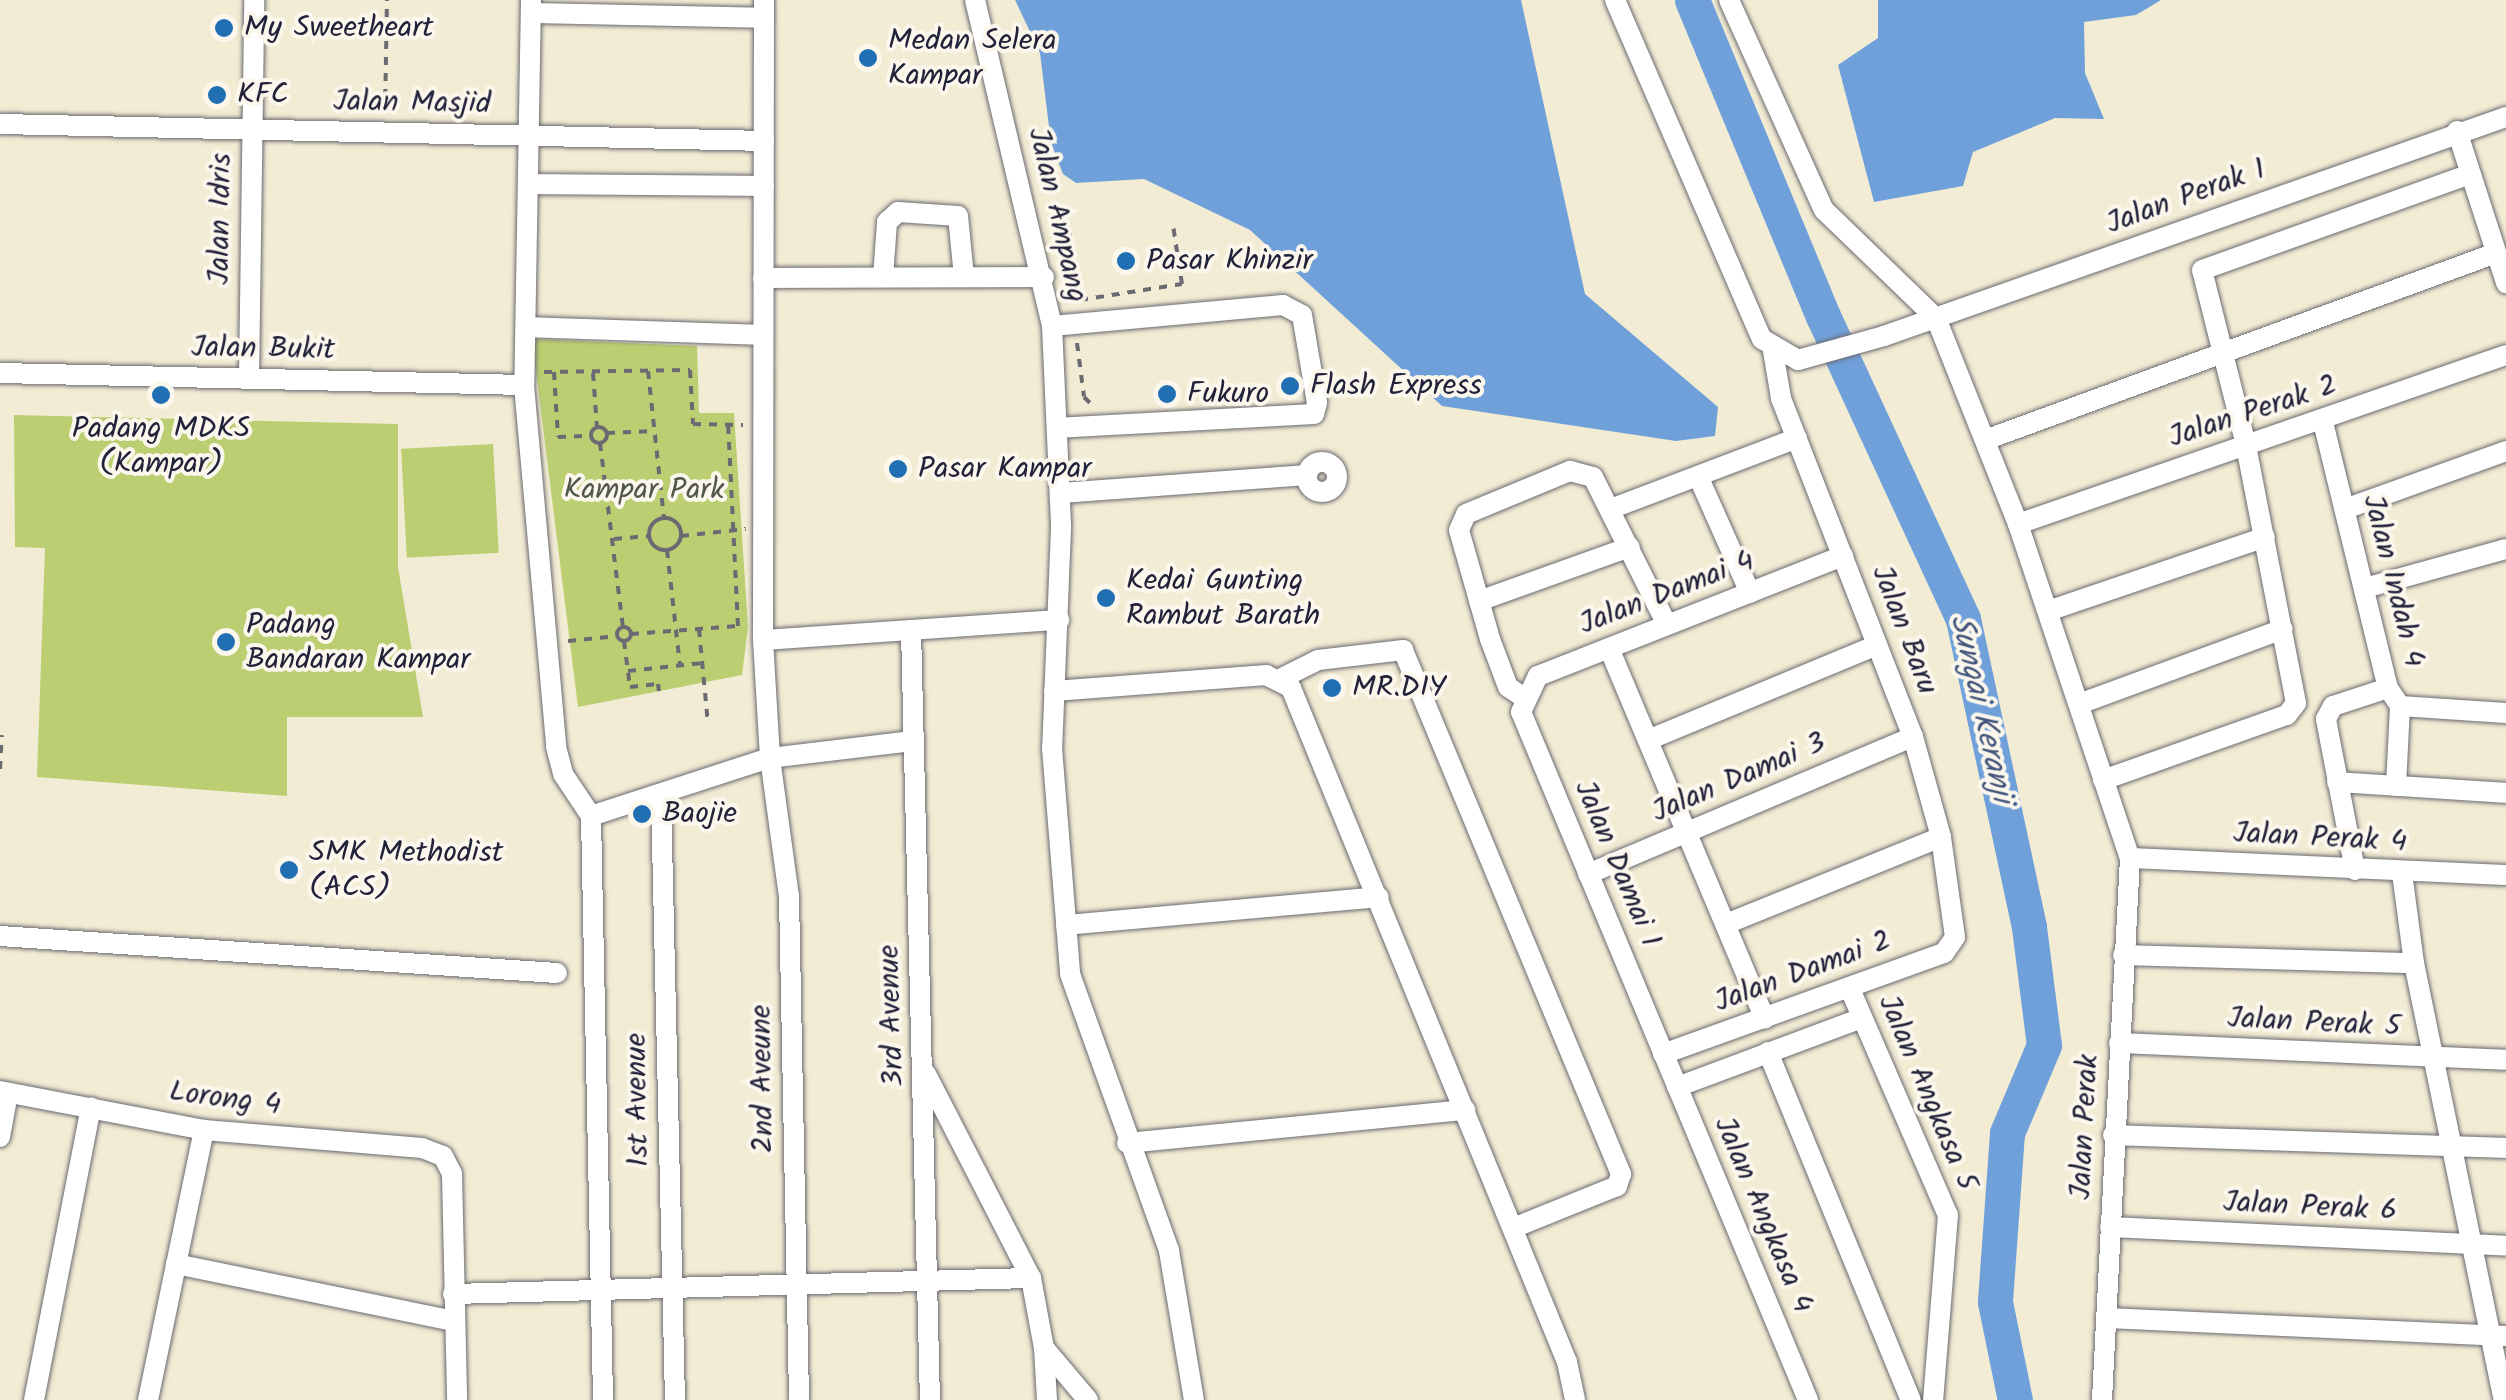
<!DOCTYPE html>
<html>
<head>
<meta charset="utf-8">
<style>
	body { margin:0 }
	#map { position:relative; width:2506px; height:1400px; overflow:hidden; background:#f2ecd4; font-family:Kalam,sans-serif }
	div>[style] { position:absolute }
	[style*='--x'] { left:calc(var(--x)*1px); top:calc(var(--y)*1px); width:calc(var(--w)*1px); rotate:calc(var(--a)*1deg) }
	.green>* { inset:0; background:#bbcf72; transform-origin:0 0 }
	.water>* { inset:0; background:#70a0da }
	.river>* { height:35px; margin:-17.5px; padding:0 17.5px; transform-origin:17.5px; border-radius:17.5px; background:#70a0da }
	.path>* { height:4px; margin-top:-2px; transform-origin:0; background:repeating-linear-gradient(90deg,#6b6971 0 8px,transparent 0 16px) }
	.path>.ring { margin:-2px; padding:0; box-sizing:content-box; background:none; border:4px solid #6b6971; border-radius:50% }
	.roads { filter:drop-shadow(0 0 2px #6b6971) drop-shadow(0 0 2px #6b6971) }
	.minor>* { height:20px; margin:-10px; padding:0 10px; transform-origin:10px; border-radius:10px; background:#fff }
	.minor>.ring { margin:-10px; padding:0; box-sizing:content-box; background:none; border:20px solid #fff; border-radius:50% }
	.dots>* { width:28px; height:28px; translate:-50% -50%; box-sizing:border-box; border:5px solid #fbf7ec; border-radius:50% }
	span { translate:-50% -50%; white-space:nowrap; text-align:center; line-height:1.15; -webkit-text-stroke:8px #fbf7ec; paint-order:stroke }
	.poi-label { font-size:30px; color:#22223b }
	.left { translate:0 -50%; text-align:left }
	.street-label { font-size:30px; color:#22223b }
	.park-label { font-size:30px; color:#50564c }
	.water-label { font-size:32px; color:#41547b; font-style:italic }
</style>
</head>
<body>
<div id="map">
	<div class="green">
		<i style="clip-path:polygon(532px 339px,697px 346px,699px 413px,734px 413px,748px 627px,742px 675px,578px 707px)"></i>
		<i style="clip-path:polygon(14px 415px,398px 424px,398px 567px,423px 717px,287px 717px,287px 796px,37px 777px,45px 548px,15px 547px)"></i>
		<i style="left:493px;top:444px;width:109px;height:92px;rotate:87deg"></i>
	</div>
	<div class="water">
		<i style="clip-path:polygon(1015px 0,1521px 0,1585px 294px,1718px 407px,1715px 436px,1676px 441px,1442px 406px,1250px 230px,1144px 179px,1076px 183px,1063px 174px,1051px 143px,1040px 53px)"></i>
		<i style="clip-path:polygon(1878px 0,2161px 0,2136px 15px,2084px 22px,2085px 73px,2104px 119px,2055px 118px,1973px 152px,1963px 186px,1874px 202px,1838px 65px,1878px 38px)"></i>
	</div>
	<div class="river">
		<i style="--x:1692;--y:0;--w:342;--a:67.5"></i>
		<i style="--x:1823;--y:316;--w:334;--a:65.2"></i>
		<i style="--x:1963;--y:619;--w:315;--a:77.9"></i>
		<i style="--x:2029;--y:927;--w:119;--a:82.8"></i>
		<i style="--x:2044;--y:1045;--w:95;--a:112.8"></i>
		<i style="--x:2007;--y:1133;--w:169;--a:94.1"></i>
		<i style="--x:1995;--y:1302;--w:100;--a:78.5"></i>
	</div>
	<div class="path">
		<i style="--x:385;--y:113;--w:113;--a:-89"></i>
		<i style="--x:1069;--y:230;--w:71;--a:81.1"></i>
		<i style="--x:1080;--y:300;--w:103;--a:-8.9"></i>
		<i style="--x:1182;--y:284;--w:60;--a:-98.7"></i>
		<i style="--x:1077;--y:343;--w:54;--a:82.6"></i>
		<i style="--x:1084;--y:397;--w:11;--a:45"></i>
		<i style="--x:648;--y:371;--w:149;--a:83.8"></i>
		<i style="--x:544;--y:372;--w:146;--a:-0.8"></i>
		<i style="--x:690;--y:370;--w:54;--a:86.8"></i>
		<i style="--x:693;--y:424;--w:50;--a:1.1"></i>
		<i style="--x:554;--y:372;--w:65;--a:86.5"></i>
		<i style="--x:558;--y:437;--w:33;--a:-2"></i>
		<i style="--x:593;--y:373;--w:55;--a:85.8"></i>
		<i class="ring" style="left:591px;top:427px;width:12px;height:12px"></i>
		<i style="--x:607;--y:433;--w:48;--a:-2.4"></i>
		<i style="--x:600;--y:443;--w:186;--a:82.9"></i>
		<i class="ring" style="left:649px;top:518px;width:28px;height:28px"></i>
		<i style="--x:681;--y:536;--w:65;--a:-6.1"></i>
		<i style="--x:614;--y:539;--w:35;--a:-5"></i>
		<i style="--x:667;--y:550;--w:116;--a:83.6"></i>
		<i class="ring" style="left:617px;top:627px;width:10px;height:10px"></i>
		<i style="--x:699;--y:629;--w:95;--a:84.6"></i>
		<i style="--x:631;--y:634;--w:107;--a:-4.3"></i>
		<i style="--x:738;--y:626;--w:201;--a:-92.8"></i>
		<i style="--x:568;--y:641;--w:50;--a:-5.7"></i>
		<i style="--x:624;--y:641;--w:46;--a:82.6"></i>
		<i style="--x:630;--y:687;--w:28;--a:-6"></i>
		<i style="--x:658;--y:684;--w:7;--a:82"></i>
		<i style="--x:628;--y:671;--w:75;--a:-6.1"></i>
		<i style="--x:0;--y:769;--w:34;--a:-87"></i>
	</div>
	<div class="roads">
		<div class="minor">
			<i style="--x:531;--y:0;--w:385;--a:91"></i>
			<i style="--x:524;--y:385;--w:363;--a:84.9"></i>
			<i style="--x:556;--y:747;--w:28;--a:75"></i>
			<i style="--x:563;--y:774;--w:50;--a:56.3"></i>
			<i style="--x:591;--y:816;--w:584;--a:88.82"></i>
			<i style="--x:764;--y:0;--w:640;--a:90.09"></i>
			<i style="--x:763;--y:640;--w:118;--a:86.6"></i>
			<i style="--x:770;--y:758;--w:139;--a:82.2"></i>
			<i style="--x:789;--y:896;--w:504;--a:88.86"></i>
			<i style="--x:975;--y:0;--w:335;--a:76.7"></i>
			<i style="--x:1052;--y:326;--w:202;--a:87.4"></i>
			<i style="--x:1061;--y:528;--w:220;--a:92.3"></i>
			<i style="--x:1052;--y:748;--w:227;--a:85.4"></i>
			<i style="--x:1070;--y:974;--w:294;--a:70.3"></i>
			<i style="--x:1169;--y:1251;--w:151;--a:80.5"></i>
			<i style="--x:1615;--y:0;--w:369;--a:66.6"></i>
			<i style="--x:1762;--y:339;--w:42;--a:30.3"></i>
			<i style="--x:1798;--y:360;--w:89;--a:-15.6"></i>
			<i style="--x:1884;--y:336;--w:659;--a:-19.4"></i>
			<i style="--x:1729;--y:0;--w:230;--a:65.7"></i>
			<i style="--x:1824;--y:210;--w:156;--a:44"></i>
			<i style="--x:1936;--y:318;--w:222;--a:68.3"></i>
			<i style="--x:2018;--y:524;--w:352;--a:71.5"></i>
			<i style="--x:2130;--y:858;--w:543;--a:92.96"></i>
			<i style="--x:531;--y:13;--w:233;--a:1.2"></i>
			<i style="--x:0;--y:124;--w:764;--a:1.27"></i>
			<i style="--x:2457;--y:131;--w:160;--a:72.1"></i>
			<i style="--x:531;--y:184;--w:233;--a:0.5"></i>
			<i style="--x:883;--y:277;--w:55;--a:-85.8"></i>
			<i style="--x:887;--y:222;--w:15;--a:-42"></i>
			<i style="--x:898;--y:212;--w:60;--a:3.8"></i>
			<i style="--x:958;--y:216;--w:61;--a:84.4"></i>
			<i style="--x:763;--y:278;--w:281;--a:-0.2"></i>
			<i style="--x:1052;--y:326;--w:232;--a:-5.2"></i>
			<i style="--x:1283;--y:305;--w:21;--a:28"></i>
			<i style="--x:1302;--y:315;--w:89;--a:80.3"></i>
			<i style="--x:1317;--y:403;--w:11;--a:105"></i>
			<i style="--x:1314;--y:414;--w:255;--a:176.9"></i>
			<i style="--x:526;--y:327;--w:237;--a:1.9"></i>
			<i style="--x:0;--y:373;--w:524;--a:1.31"></i>
			<i style="--x:249;--y:379;--w:379;--a:-89.2"></i>
			<i style="--x:2323;--y:422;--w:274;--a:76.3"></i>
			<i style="--x:2388;--y:688;--w:22;--a:56"></i>
			<i style="--x:1985;--y:440;--w:544;--a:-20.1"></i>
			<i class="ring" style="left:1307px;top:462px;width:10px;height:10px"></i>
			<i style="--x:1698;--y:476;--w:128;--a:66"></i>
			<i style="--x:1061;--y:493;--w:247;--a:-4.2"></i>
			<i style="--x:1613;--y:508;--w:197;--a:-20.8"></i>
			<i style="--x:2345;--y:509;--w:171;--a:-19.8"></i>
			<i style="--x:2018;--y:524;--w:516;--a:-19.1"></i>
			<i style="--x:2365;--y:588;--w:146;--a:-15.5"></i>
			<i style="--x:1479;--y:601;--w:160;--a:-19.7"></i>
			<i style="--x:2048;--y:611;--w:229;--a:-18.8"></i>
			<i style="--x:911;--y:630;--w:770;--a:88.59"></i>
			<i style="--x:763;--y:640;--w:297;--a:-3.9"></i>
			<i style="--x:1609;--y:648;--w:402;--a:67.2"></i>
			<i style="--x:1280;--y:679;--w:42;--a:-26.6"></i>
			<i style="--x:1318;--y:660;--w:86;--a:-6.7"></i>
			<i style="--x:1403;--y:650;--w:568;--a:67.41"></i>
			<i style="--x:1621;--y:1174;--w:13;--a:108"></i>
			<i style="--x:1617;--y:1186;--w:112;--a:158"></i>
			<i style="--x:1054;--y:691;--w:213;--a:-4.3"></i>
			<i style="--x:1266;--y:675;--w:28;--a:27"></i>
			<i style="--x:1291;--y:688;--w:728;--a:67.73"></i>
			<i style="--x:1567;--y:1362;--w:39;--a:78"></i>
			<i style="--x:1523;--y:697;--w:18;--a:-146"></i>
			<i style="--x:1508;--y:687;--w:51;--a:-110.6"></i>
			<i style="--x:1490;--y:639;--w:113;--a:-105.9"></i>
			<i style="--x:1459;--y:530;--w:17;--a:-66"></i>
			<i style="--x:1466;--y:514;--w:113;--a:-22.5"></i>
			<i style="--x:1570;--y:471;--w:24;--a:15"></i>
			<i style="--x:1593;--y:477;--w:165;--a:63.4"></i>
			<i style="--x:2079;--y:704;--w:217;--a:-20.2"></i>
			<i style="--x:2400;--y:706;--w:106;--a:3.8"></i>
			<i style="--x:1648;--y:740;--w:248;--a:-22.5"></i>
			<i style="--x:2103;--y:780;--w:195;--a:-19.5"></i>
			<i style="--x:2287;--y:715;--w:15;--a:-53"></i>
			<i style="--x:2296;--y:703;--w:263;--a:-101"></i>
			<i style="--x:2246;--y:445;--w:180;--a:-104.1"></i>
			<i style="--x:2202;--y:270;--w:285;--a:-19.7"></i>
			<i style="--x:2337;--y:782;--w:169;--a:3.7"></i>
			<i style="--x:2396;--y:786;--w:80;--a:-87.1"></i>
			<i style="--x:661;--y:798;--w:602;--a:88.67"></i>
			<i style="--x:591;--y:816;--w:188;--a:-18"></i>
			<i style="--x:770;--y:758;--w:144;--a:-6.8"></i>
			<i style="--x:2130;--y:858;--w:376;--a:2.6"></i>
			<i style="--x:2355;--y:870;--w:154;--a:-100.9"></i>
			<i style="--x:2326;--y:719;--w:15;--a:-62"></i>
			<i style="--x:2333;--y:706;--w:58;--a:-18.1"></i>
			<i style="--x:2402;--y:873;--w:91;--a:82.4"></i>
			<i style="--x:2414;--y:963;--w:446;--a:78.4"></i>
			<i style="--x:1588;--y:874;--w:353;--a:-22.9"></i>
			<i style="--x:1726;--y:924;--w:232;--a:-22"></i>
			<i style="--x:1066;--y:925;--w:314;--a:-5.1"></i>
			<i style="--x:0;--y:936;--w:558;--a:3.8"></i>
			<i style="--x:2123;--y:955;--w:291;--a:1.6"></i>
			<i style="--x:1850;--y:989;--w:246;--a:66.6"></i>
			<i style="--x:1948;--y:1215;--w:186;--a:94.6"></i>
			<i style="--x:2119;--y:1043;--w:387;--a:2.5"></i>
			<i style="--x:1768;--y:1052;--w:376;--a:67.7"></i>
			<i style="--x:1663;--y:1054;--w:299;--a:-19.8"></i>
			<i style="--x:1944;--y:953;--w:19;--a:-55"></i>
			<i style="--x:1955;--y:937;--w:101;--a:-98"></i>
			<i style="--x:1941;--y:837;--w:104;--a:-105.6"></i>
			<i style="--x:1913;--y:737;--w:364;--a:-111.3"></i>
			<i style="--x:1781;--y:398;--w:48;--a:-99.7"></i>
			<i style="--x:926;--y:1074;--w:229;--a:62.8"></i>
			<i style="--x:1031;--y:1278;--w:71;--a:79.5"></i>
			<i style="--x:1044;--y:1348;--w:68;--a:49.8"></i>
			<i style="--x:1677;--y:1087;--w:197;--a:-20.5"></i>
			<i style="--x:0;--y:1091;--w:208;--a:10.8"></i>
			<i style="--x:204;--y:1130;--w:219;--a:4.7"></i>
			<i style="--x:422;--y:1148;--w:22;--a:21"></i>
			<i style="--x:443;--y:1156;--w:20;--a:63"></i>
			<i style="--x:452;--y:1174;--w:226;--a:88.7"></i>
			<i style="--x:2113;--y:1135;--w:393;--a:1.9"></i>
			<i style="--x:0;--y:1137;--w:45;--a:-79.7"></i>
			<i style="--x:1127;--y:1143;--w:340;--a:-5.6"></i>
			<i style="--x:2110;--y:1227;--w:396;--a:2.7"></i>
			<i style="--x:176;--y:1264;--w:284;--a:11.6"></i>
			<i style="--x:453;--y:1294;--w:578;--a:-1.59"></i>
			<i style="--x:2106;--y:1318;--w:400;--a:2.6"></i>
			<i style="--x:1044;--y:1348;--w:52;--a:86.7"></i>
			<i style="--x:34;--y:1400;--w:298;--a:-79"></i>
			<i style="--x:148;--y:1400;--w:276;--a:-78.3"></i>
			<i style="--x:1808;--y:1400;--w:745;--a:-112.64"></i>
			<i style="--x:1521;--y:712;--w:40;--a:-65"></i>
			<i style="--x:1538;--y:676;--w:328;--a:-21.5"></i>
		</div>
	</div>
	<div class="dots">
		<i style="left:224px;top:28px;background:#1f6fb2"></i>
		<i style="left:868px;top:58px;background:#1f6fb2"></i>
		<i style="left:217px;top:95px;background:#1f6fb2"></i>
		<i style="left:1126px;top:261px;background:#1f6fb2"></i>
		<i style="left:1290px;top:386px;background:#1f6fb2"></i>
		<i style="left:1167px;top:394px;background:#1f6fb2"></i>
		<i style="left:161px;top:395px;background:#1f6fb2"></i>
		<i style="left:898px;top:469px;background:#1f6fb2"></i>
		<i style="left:1106px;top:598px;background:#1f6fb2"></i>
		<i style="left:226px;top:642px;background:#1f6fb2"></i>
		<i style="left:1332px;top:688px;background:#1f6fb2"></i>
		<i style="left:642px;top:814px;background:#1f6fb2"></i>
		<i style="left:289px;top:870px;background:#1f6fb2"></i>
	</div>
	<div class="poi-label">
		<span class="left" style="left:244px;top:28px">My Sweetheart</span>
		<span class="left" style="left:888px;top:58px">Medan Selera<br>Kampar</span>
		<span class="left" style="left:237px;top:95px">KFC</span>
		<span class="left" style="left:1146px;top:261px">Pasar Khinzir</span>
		<span class="left" style="left:1310px;top:386px">Flash Express</span>
		<span class="left" style="left:1187px;top:394px">Fukuro</span>
		<span style="left:161px;top:446px">Padang MDKS<br>(Kampar)</span>
		<span class="left" style="left:918px;top:469px">Pasar Kampar</span>
		<span class="left" style="left:1126px;top:598px">Kedai Gunting<br>Rambut Barath</span>
		<span class="left" style="left:246px;top:642px">Padang<br>Bandaran Kampar</span>
		<span class="left" style="left:1352px;top:688px">MR.DIY</span>
		<span class="left" style="left:662px;top:814px">Baojie</span>
		<span class="left" style="left:309px;top:870px">SMK Methodist<br>(ACS)</span>
	</div>
	<div class="street-label">
		<span style="left:412px;top:103px;rotate:1deg">Jalan Masjid</span>
		<span style="left:2186px;top:197px;rotate:-20deg">Jalan Perak 1</span>
		<span style="left:1057px;top:215px;rotate:77deg">Jalan Ampang</span>
		<span style="left:221px;top:219px;rotate:-89deg">Jalan Idris</span>
		<span style="left:263px;top:349px;rotate:1deg">Jalan Bukit</span>
		<span style="left:2253px;top:412px;rotate:-18deg">Jalan Perak 2</span>
		<span style="left:2393px;top:581px;rotate:76deg">Jalan Indah 4</span>
		<span style="left:1667px;top:593px;rotate:-21deg">Jalan Damai 4</span>
		<span style="left:1904px;top:630px;rotate:69deg">Jalan Baru</span>
		<span style="left:1739px;top:778px;rotate:-23deg">Jalan Damai 3</span>
		<span style="left:2320px;top:838px;rotate:3deg">Jalan Perak 4</span>
		<span style="left:1617px;top:864px;rotate:67deg">Jalan Damai 1</span>
		<span style="left:1803px;top:972px;rotate:-20deg">Jalan Damai 2</span>
		<span style="left:892px;top:1016px;rotate:-92deg">3rd Avenue</span>
		<span style="left:2314px;top:1023px;rotate:3deg">Jalan Perak 5</span>
		<span style="left:763px;top:1079px;rotate:-91deg">2nd Aveune</span>
		<span style="left:1927px;top:1093px;rotate:67deg">Jalan Angkasa 5</span>
		<span style="left:225px;top:1099px;rotate:7deg">Lorong 4</span>
		<span style="left:638px;top:1100px;rotate:-91deg">1st Avenue</span>
		<span style="left:2085px;top:1127px;rotate:-87deg">Jalan Perak</span>
		<span style="left:2310px;top:1207px;rotate:3deg">Jalan Perak 6</span>
		<span style="left:1763px;top:1215px;rotate:67deg">Jalan Angkasa 4</span>
	</div>
	<div class="park-label">
		<span style="left:644px;top:490px">Kampar Park</span>
	</div>
	<div class="water-label">
		<span style="left:1980px;top:709px;rotate:77deg">Sungai Keranji</span>
	</div>
</div>
</body>
</html>
